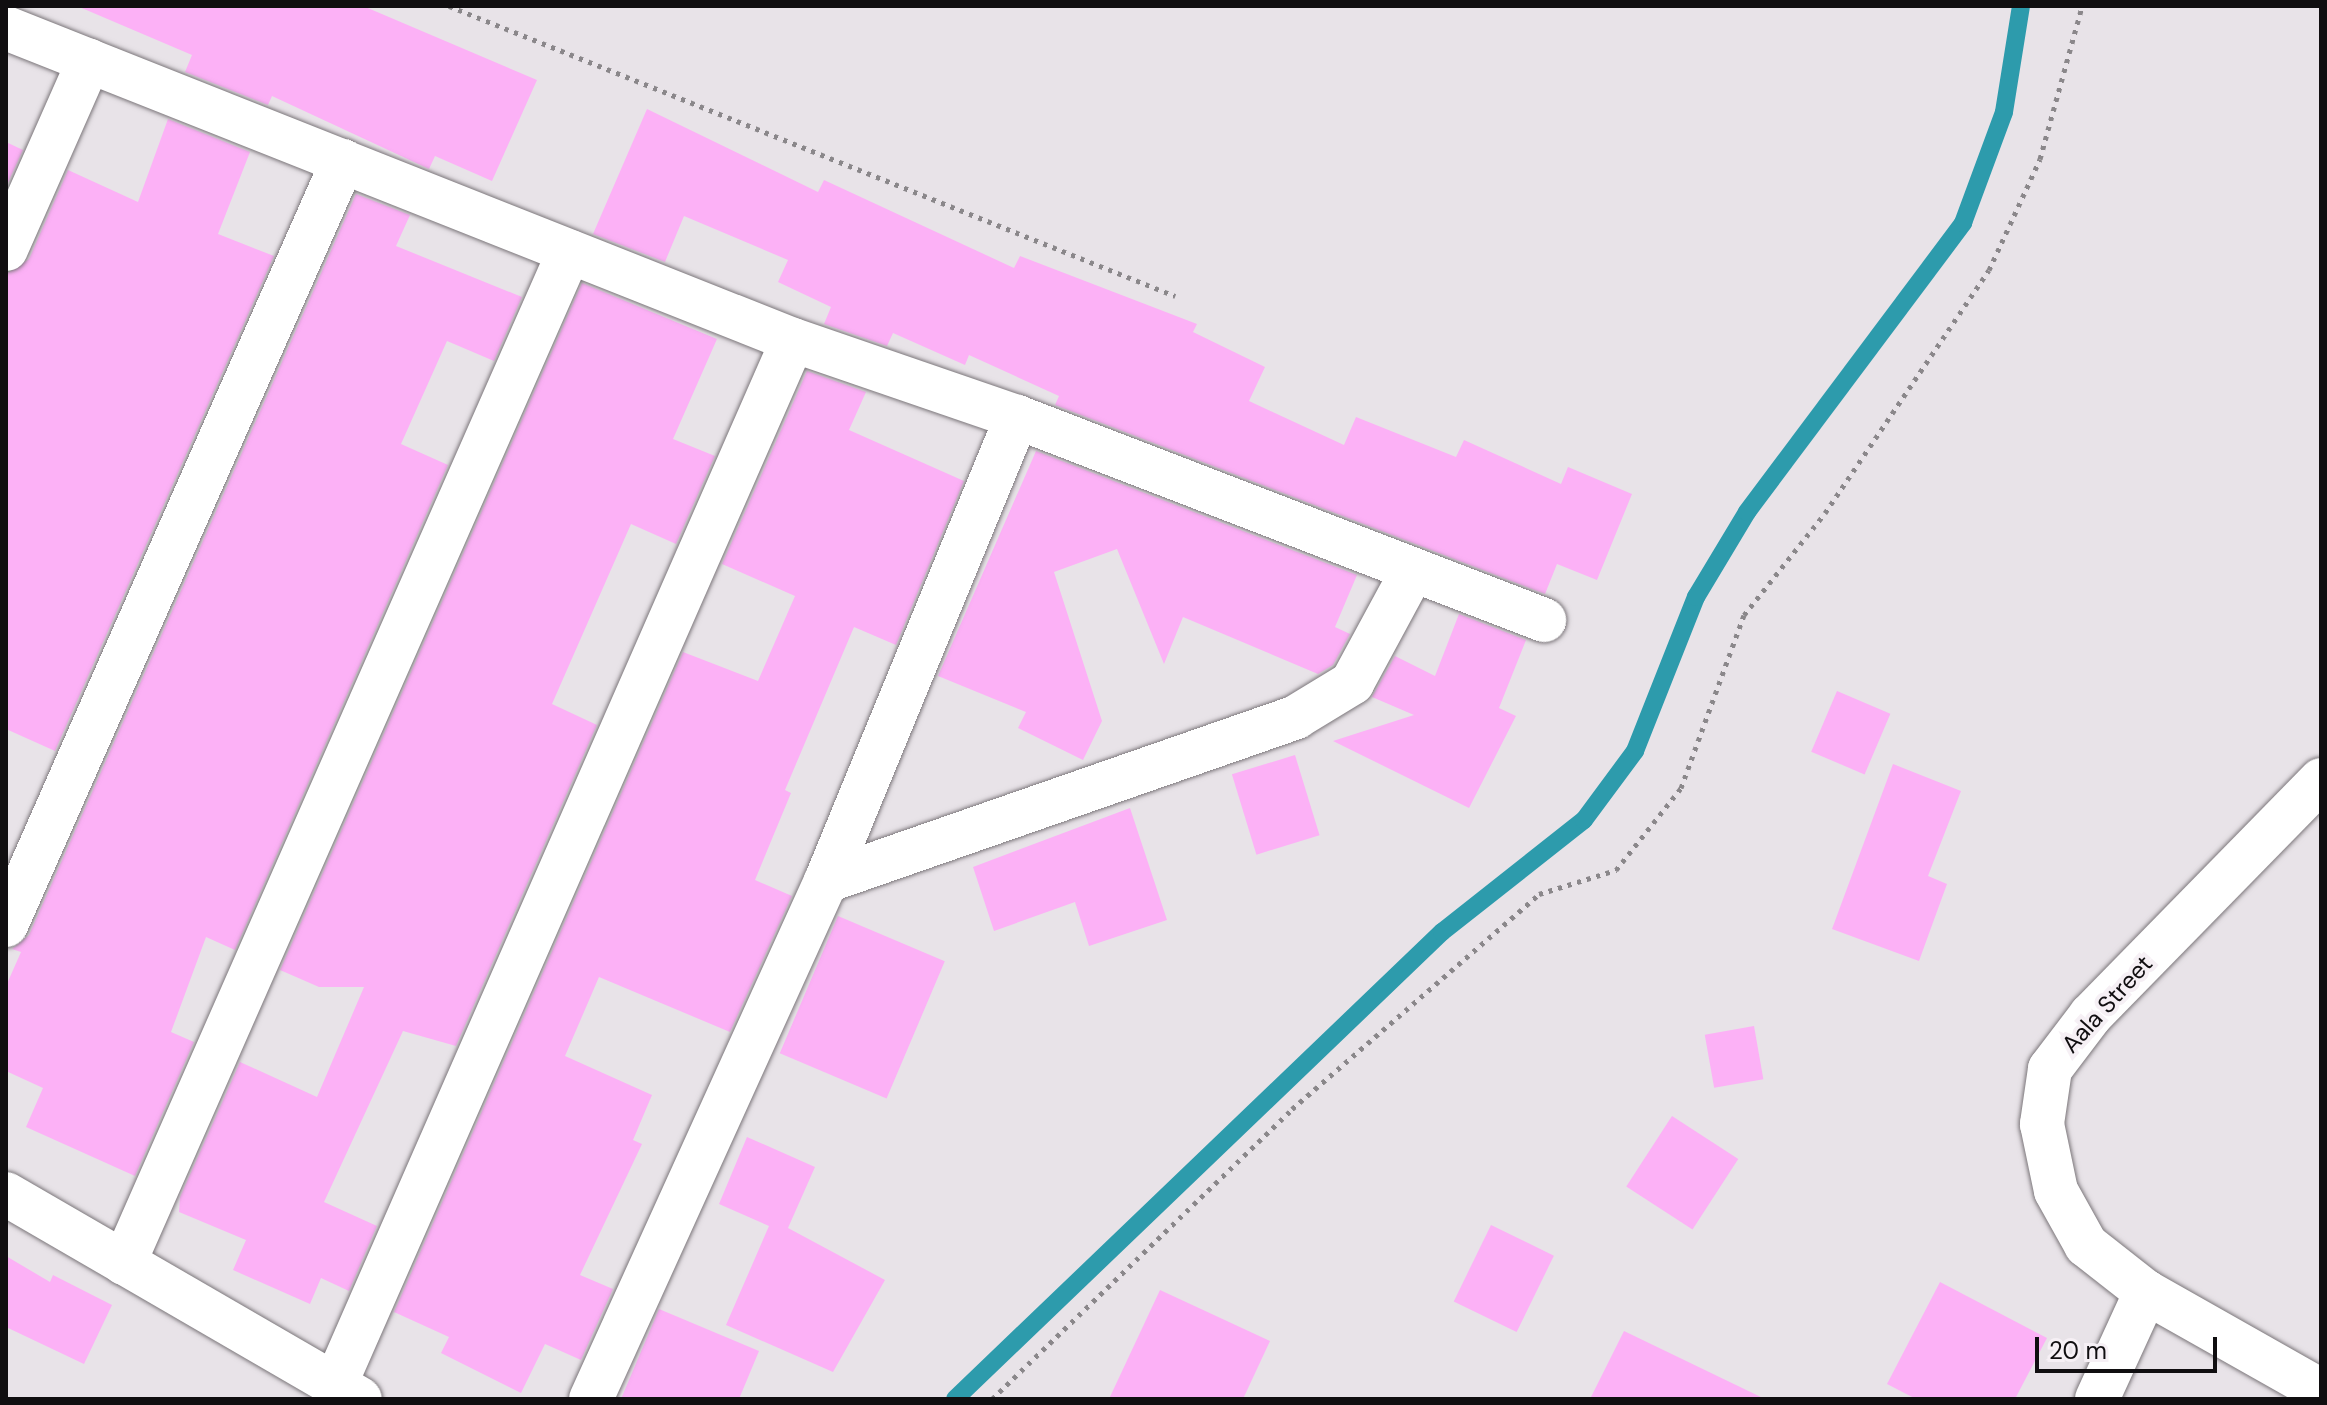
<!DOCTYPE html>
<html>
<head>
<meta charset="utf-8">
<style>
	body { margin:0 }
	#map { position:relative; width:2327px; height:1405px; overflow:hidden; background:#e8e3e8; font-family:"DM Sans",sans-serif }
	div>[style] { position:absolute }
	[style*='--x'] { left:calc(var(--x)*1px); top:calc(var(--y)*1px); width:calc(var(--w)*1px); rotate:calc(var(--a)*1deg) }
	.stream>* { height:18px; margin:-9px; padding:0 9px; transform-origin:9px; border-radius:9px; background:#2d9bac }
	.building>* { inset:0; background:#fcb1f6; transform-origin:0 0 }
	.path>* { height:5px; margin-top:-2.5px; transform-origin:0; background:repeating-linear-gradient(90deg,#8a878a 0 4px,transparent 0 10px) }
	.roads { filter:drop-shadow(0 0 2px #7b767a) drop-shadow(0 0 2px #7b767a) }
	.minor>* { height:44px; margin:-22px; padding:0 22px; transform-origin:22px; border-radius:22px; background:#fff }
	span { translate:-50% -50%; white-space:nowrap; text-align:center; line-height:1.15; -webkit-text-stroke:8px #f6f0f5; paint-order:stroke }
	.street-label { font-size:24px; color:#100e10 }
	.frame { position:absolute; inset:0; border:8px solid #100e10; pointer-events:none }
	.scale { position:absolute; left:2035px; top:1337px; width:182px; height:36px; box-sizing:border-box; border:4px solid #100e10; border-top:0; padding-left:10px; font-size:24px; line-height:28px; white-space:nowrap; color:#100e10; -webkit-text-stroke:6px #f6f0f5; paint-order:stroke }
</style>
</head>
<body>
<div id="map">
	<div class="stream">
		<i style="--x:955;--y:1399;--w:675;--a:-43.8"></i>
		<i style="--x:1442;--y:932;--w:181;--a:-38.3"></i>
		<i style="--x:1584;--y:820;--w:86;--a:-53.5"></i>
		<i style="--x:1635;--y:751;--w:166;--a:-68.4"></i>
		<i style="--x:1696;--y:597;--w:99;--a:-59"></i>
		<i style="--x:1747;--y:512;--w:361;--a:-53.2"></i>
		<i style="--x:1963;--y:223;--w:118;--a:-69.7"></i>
		<i style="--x:2004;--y:112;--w:107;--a:-80.9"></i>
	</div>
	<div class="building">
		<i style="clip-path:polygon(77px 6px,363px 6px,537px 80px,492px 181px,435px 156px,429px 169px,272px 96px,268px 105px,185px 72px,192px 55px)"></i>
		<i style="clip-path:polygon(647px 109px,818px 192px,824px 180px,1014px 268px,1020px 256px,1197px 324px,1193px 332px,1265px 367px,1249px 401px,1344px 445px,1356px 417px,1456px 457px,1464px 440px,1561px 484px,1568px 467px,1632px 494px,1597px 580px,1557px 564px,1545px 594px,1055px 405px,1059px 396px,969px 355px,965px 365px,893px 333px,887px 346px,824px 324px,831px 307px,778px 282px,788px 260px,684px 216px,665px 262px,593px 234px)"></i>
		<i style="clip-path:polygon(168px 119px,250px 152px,218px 234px,274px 256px,55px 751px,6px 729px,6px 274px,29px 259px,68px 170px,138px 202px)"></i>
		<i style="clip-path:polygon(6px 142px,23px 150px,6px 187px)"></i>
		<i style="clip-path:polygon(356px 194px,410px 215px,396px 246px,522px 297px,494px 361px,447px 341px,401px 444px,448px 465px,235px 950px,206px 937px,171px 1032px,194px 1042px,135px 1176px,26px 1127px,43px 1088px,6px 1071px,6px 986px,21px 952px,12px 949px,29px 935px)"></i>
		<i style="clip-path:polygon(582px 283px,717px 339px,673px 439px,715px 456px,676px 544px,631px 524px,552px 704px,597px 725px,456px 1046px,403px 1031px,324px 1202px,377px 1226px,349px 1291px,321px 1278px,310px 1304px,233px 1270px,246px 1240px,179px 1212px,180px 1197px,240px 1062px,317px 1097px,364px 987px,319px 987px,280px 970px)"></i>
		<i style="clip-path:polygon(807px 371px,866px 392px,849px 430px,964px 481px,896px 645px,854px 627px,785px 790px,791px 793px,755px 880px,792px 896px,730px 1032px,599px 977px,565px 1056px,652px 1095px,633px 1140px,642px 1144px,580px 1275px,613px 1289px,581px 1360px,545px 1344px,521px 1393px,441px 1353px,449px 1337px,394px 1312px,683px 652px,758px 681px,795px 596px,722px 564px)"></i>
		<i style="clip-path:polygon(1036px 451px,1357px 575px,1335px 627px,1350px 634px,1333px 665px,1318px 674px,1183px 617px,1164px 664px,1117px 549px,1054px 572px,1102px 721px,1083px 760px,1018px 728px,1026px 712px,938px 676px)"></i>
		<i style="clip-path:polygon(1459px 614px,1526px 640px,1499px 708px,1516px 716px,1469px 808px,1333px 741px,1414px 715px,1372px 697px,1395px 656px,1435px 676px)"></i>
		<i style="left:1837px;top:691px;width:58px;height:66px;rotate:23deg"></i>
		<i style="left:1295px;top:755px;width:84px;height:66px;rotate:73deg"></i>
		<i style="clip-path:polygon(1893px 764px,1961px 791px,1928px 876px,1947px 884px,1919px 961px,1832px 929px)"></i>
		<i style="clip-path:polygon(1130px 808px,1167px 920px,1089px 946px,1075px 902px,994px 931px,973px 867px)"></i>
		<i style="left:838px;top:916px;width:116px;height:149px;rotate:23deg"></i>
		<i style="left:1754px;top:1026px;width:54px;height:50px;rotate:80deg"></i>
		<i style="left:1672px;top:1116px;width:79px;height:84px;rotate:33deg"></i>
		<i style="clip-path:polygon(747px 1137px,815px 1167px,788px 1228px,885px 1280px,833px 1372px,726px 1325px,769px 1226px,719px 1204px)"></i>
		<i style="left:1491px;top:1225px;width:70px;height:85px;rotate:26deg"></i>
		<i style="clip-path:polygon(6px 1256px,50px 1282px,53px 1275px,112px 1305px,84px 1364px,6px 1327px)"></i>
		<i style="clip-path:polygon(1940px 1282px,2047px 1338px,2015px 1399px,1916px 1399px,1887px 1384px)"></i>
		<i style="clip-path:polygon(1160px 1290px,1270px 1341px,1243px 1399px,1109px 1399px)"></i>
		<i style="clip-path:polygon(659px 1309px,759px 1351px,739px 1399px,621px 1399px)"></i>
		<i style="clip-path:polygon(1624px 1331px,1765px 1399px,1590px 1399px)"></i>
	</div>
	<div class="path">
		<i style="--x:449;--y:6;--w:782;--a:21.77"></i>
		<i style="--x:992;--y:1399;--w:417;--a:-44"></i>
		<i style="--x:1292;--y:1109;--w:327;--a:-41"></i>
		<i style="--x:1539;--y:894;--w:81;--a:-17.3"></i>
		<i style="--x:1616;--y:870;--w:105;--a:-51.6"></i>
		<i style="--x:1681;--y:788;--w:184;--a:-70"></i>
		<i style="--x:1744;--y:615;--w:130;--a:-51.5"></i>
		<i style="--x:1825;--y:513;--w:293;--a:-56"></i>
		<i style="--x:1989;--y:270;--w:122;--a:-65.3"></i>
		<i style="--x:2040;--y:159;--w:159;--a:-74.6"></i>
	</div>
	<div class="roads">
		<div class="minor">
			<i style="--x:6;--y:28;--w:847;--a:21.63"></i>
			<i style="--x:793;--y:340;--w:237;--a:19"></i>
			<i style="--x:1017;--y:417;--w:565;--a:21.07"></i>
			<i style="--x:6;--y:249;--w:206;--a:-66.2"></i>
			<i style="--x:2321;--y:780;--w:329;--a:134.4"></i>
			<i style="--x:2091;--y:1015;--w:68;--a:127.2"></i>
			<i style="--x:2050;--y:1069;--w:56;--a:98.3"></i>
			<i style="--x:2042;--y:1124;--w:68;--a:78.2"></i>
			<i style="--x:2056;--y:1191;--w:62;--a:60.9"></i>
			<i style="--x:2086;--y:1245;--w:76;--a:38.1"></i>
			<i style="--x:2146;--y:1292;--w:201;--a:29.5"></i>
			<i style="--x:826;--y:881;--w:498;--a:-19.2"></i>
			<i style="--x:1296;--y:717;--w:66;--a:-31.3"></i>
			<i style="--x:1352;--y:683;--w:128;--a:-61.6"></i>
			<i style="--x:6;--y:925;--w:835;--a:-66.2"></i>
			<i style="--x:6;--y:1194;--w:409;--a:30.1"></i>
			<i style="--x:124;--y:1263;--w:1105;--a:-66.24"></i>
			<i style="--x:334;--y:1387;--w:1143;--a:-66.33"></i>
			<i style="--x:591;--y:1399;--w:569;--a:-65.6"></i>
			<i style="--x:826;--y:881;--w:502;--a:-67.63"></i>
			<i style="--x:2097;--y:1399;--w:118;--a:-65.4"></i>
		</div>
	</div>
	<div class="street-label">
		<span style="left:2107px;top:1004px;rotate:-48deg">Aala Street</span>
	</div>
	<div class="frame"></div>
	<div class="scale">20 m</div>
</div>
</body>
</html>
